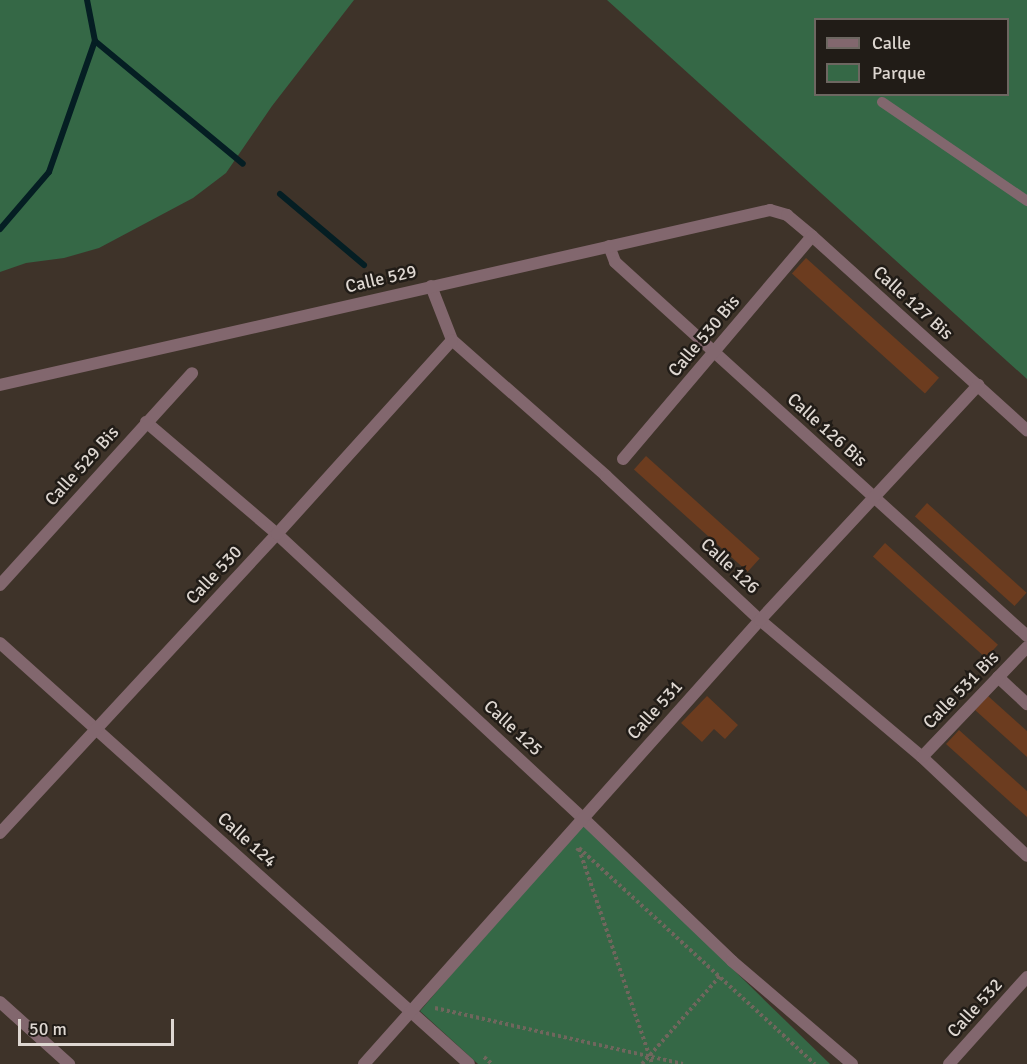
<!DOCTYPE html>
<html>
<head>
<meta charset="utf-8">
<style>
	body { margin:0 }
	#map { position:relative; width:1027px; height:1064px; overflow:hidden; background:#3e3329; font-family:Signika,sans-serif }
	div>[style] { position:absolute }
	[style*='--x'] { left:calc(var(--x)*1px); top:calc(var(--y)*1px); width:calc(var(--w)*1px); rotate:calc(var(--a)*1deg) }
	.green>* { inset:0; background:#356846 }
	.stream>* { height:6px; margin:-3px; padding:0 3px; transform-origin:3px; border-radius:3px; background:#051e23 }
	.building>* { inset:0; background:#6c3c1f; transform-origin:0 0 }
	.path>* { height:4px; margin-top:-2px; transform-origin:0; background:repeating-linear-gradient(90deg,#70665d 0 3px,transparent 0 6px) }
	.lane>* { height:10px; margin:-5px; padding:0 5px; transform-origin:5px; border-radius:5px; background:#82676e }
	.street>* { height:12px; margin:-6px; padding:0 6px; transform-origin:6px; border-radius:6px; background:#82676e }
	span { translate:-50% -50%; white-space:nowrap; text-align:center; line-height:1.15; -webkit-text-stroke:5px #211c17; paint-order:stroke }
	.street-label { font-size:18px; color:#ded7d1 }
	.legend { position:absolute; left:814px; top:18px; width:195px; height:78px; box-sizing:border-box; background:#211c17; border:2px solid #6d6761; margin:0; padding:8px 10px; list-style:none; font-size:18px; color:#ded7d1 }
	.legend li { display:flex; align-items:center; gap:12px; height:30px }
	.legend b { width:30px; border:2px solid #6d6761 }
	.scale { position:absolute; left:18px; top:1019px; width:156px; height:27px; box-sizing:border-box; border:3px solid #ded7d1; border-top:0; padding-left:8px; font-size:18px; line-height:21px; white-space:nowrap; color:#ded7d1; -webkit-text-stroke:4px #211c17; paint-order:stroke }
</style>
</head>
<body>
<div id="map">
	<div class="green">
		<i style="clip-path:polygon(0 0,354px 0,272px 106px,226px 173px,193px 198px,99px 248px,64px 258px,26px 263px,0 272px)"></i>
		<i style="clip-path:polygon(evenodd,607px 0,1027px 0,1027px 379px,607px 0,816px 20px,1008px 20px,1008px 94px,816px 94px,816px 20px)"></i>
		<i style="clip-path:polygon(582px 822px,830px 1064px,478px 1064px,420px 1011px)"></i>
	</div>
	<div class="stream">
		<i style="--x:95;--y:41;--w:192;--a:39.7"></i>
		<i style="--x:280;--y:194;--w:110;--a:40.2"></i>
		<i style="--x:0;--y:229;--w:75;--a:-49.3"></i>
		<i style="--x:49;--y:172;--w:139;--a:-70.7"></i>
		<i style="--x:95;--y:41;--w:42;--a:-101"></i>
	</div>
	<div class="building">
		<i style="left:806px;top:258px;width:179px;height:21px;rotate:42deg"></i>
		<i style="left:646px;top:456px;width:153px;height:18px;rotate:42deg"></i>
		<i style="left:927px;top:503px;width:134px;height:18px;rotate:42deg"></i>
		<i style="left:885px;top:543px;width:152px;height:18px;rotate:42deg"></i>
		<i style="clip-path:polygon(707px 696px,738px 725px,725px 739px,714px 729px,702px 742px,681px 723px)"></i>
		<i style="clip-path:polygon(988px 696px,1027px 731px,1027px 757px,975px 710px)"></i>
		<i style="clip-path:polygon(959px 730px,1027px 791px,1027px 817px,946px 744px)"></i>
	</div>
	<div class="path">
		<i style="--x:579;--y:849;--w:227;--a:71.2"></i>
		<i style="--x:577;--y:851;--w:4;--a:-56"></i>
		<i style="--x:579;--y:848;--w:320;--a:42.5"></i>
		<i style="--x:435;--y:1008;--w:254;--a:12.7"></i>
		<i style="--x:484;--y:1057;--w:11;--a:41"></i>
		<i style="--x:642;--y:1064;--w:119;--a:-48.4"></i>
	</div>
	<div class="lane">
		<i style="--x:882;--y:102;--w:176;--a:34.3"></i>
	</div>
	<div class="street">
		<i style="--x:609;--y:246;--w:17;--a:69"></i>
		<i style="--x:615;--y:262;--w:556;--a:42.23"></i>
		<i style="--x:431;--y:286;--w:58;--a:68.7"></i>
		<i style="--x:452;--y:340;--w:205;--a:41.4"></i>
		<i style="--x:606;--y:476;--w:211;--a:43.1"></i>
		<i style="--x:760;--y:620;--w:212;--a:40.2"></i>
		<i style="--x:922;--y:757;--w:144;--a:43.3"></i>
		<i style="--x:0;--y:385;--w:790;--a:-12.8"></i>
		<i style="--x:770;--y:210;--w:18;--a:16"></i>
		<i style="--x:787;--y:215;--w:33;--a:40"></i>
		<i style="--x:812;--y:236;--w:290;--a:42.1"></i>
		<i style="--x:146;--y:422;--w:172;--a:40.5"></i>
		<i style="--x:277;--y:534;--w:417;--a:42.9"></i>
		<i style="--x:583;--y:818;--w:207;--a:43.8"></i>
		<i style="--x:732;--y:961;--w:158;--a:40.6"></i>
		<i style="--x:623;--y:459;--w:292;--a:-49.7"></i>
		<i style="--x:0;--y:585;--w:286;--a:-47.8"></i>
		<i style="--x:0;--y:643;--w:630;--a:41.91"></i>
		<i style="--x:998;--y:677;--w:40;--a:43"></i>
		<i style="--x:922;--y:757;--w:152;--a:-46.3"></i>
		<i style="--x:0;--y:833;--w:408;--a:-47.2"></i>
		<i style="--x:277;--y:534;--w:261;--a:-47.9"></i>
		<i style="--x:0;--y:1002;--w:93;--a:41.9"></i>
		<i style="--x:364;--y:1064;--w:595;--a:-48.27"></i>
		<i style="--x:760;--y:620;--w:321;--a:-47.1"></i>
		<i style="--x:949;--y:1064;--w:117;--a:-48.1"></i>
	</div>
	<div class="street-label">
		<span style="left:381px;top:279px;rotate:-13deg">Calle 529</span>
		<span style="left:913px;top:303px;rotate:42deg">Calle 127 Bis</span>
		<span style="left:704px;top:336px;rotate:-50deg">Calle 530 Bis</span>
		<span style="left:827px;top:430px;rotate:42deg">Calle 126 Bis</span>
		<span style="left:82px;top:466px;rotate:-48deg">Calle 529 Bis</span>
		<span style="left:730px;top:566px;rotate:43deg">Calle 126</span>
		<span style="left:214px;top:575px;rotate:-47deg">Calle 530</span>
		<span style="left:961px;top:690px;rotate:-46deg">Calle 531 Bis</span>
		<span style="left:655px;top:710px;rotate:-48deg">Calle 531</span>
		<span style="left:513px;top:728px;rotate:43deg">Calle 125</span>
		<span style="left:247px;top:840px;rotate:42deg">Calle 124</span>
		<span style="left:975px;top:1008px;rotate:-48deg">Calle 532</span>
	</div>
	<ul class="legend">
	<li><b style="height:8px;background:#82676e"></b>Calle</li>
	<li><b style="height:16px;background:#356846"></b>Parque</li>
	</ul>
	<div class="scale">50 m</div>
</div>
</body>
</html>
